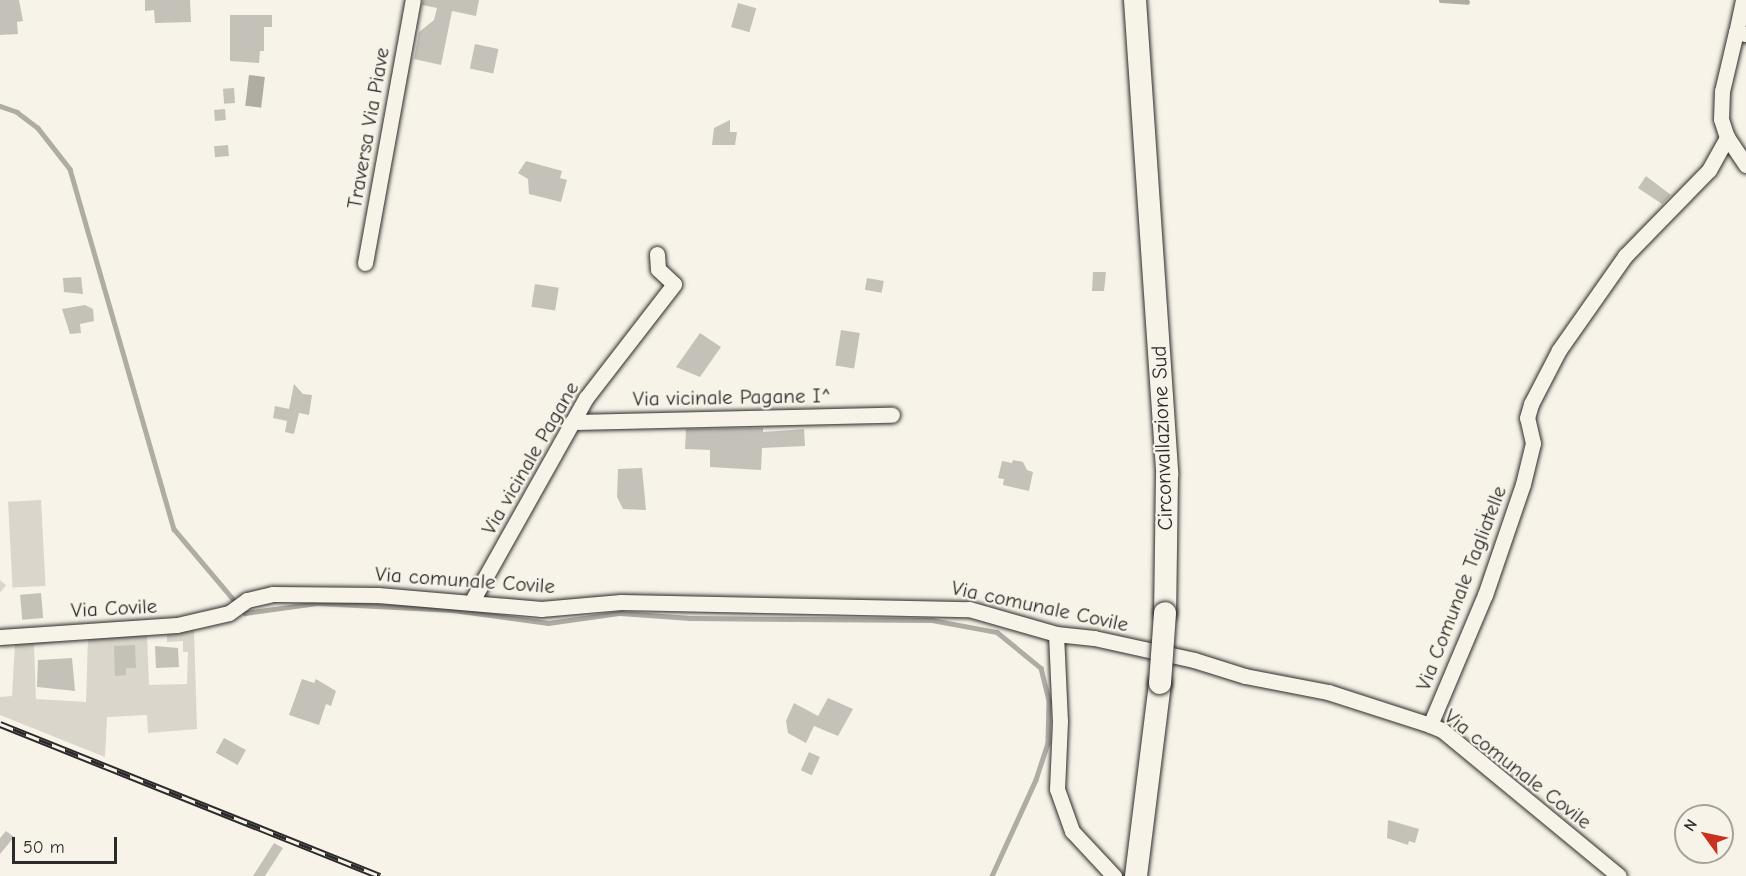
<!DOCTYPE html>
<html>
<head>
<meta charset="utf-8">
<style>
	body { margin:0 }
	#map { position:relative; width:1746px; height:876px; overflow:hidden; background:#f7f3e8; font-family:"Comic Neue",sans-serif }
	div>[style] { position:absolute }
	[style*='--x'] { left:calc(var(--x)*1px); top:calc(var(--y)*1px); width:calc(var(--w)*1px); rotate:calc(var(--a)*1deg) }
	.green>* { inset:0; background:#dad6cc; transform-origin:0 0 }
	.water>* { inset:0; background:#afaca4; transform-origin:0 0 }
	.stream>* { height:4.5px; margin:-2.25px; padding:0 2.25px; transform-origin:2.25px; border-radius:2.25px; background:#afaca4 }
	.building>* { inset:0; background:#c4c1b9; transform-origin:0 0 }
	.roads { filter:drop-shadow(0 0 2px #2b2b2b) drop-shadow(0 0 2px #2b2b2b) }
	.street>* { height:15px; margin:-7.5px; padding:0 7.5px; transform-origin:7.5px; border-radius:7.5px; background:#f7f3e8 }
	.primary>* { height:22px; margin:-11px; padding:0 11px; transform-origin:11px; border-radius:11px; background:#f7f3e8 }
	.rail>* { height:7px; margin-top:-3.5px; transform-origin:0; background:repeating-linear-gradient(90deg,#f7f3e8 0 14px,#2b2b2b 0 28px); box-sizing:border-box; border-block:2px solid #2b2b2b }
	.bridges { filter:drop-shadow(0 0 2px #2b2b2b) drop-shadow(0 0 2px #2b2b2b) }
	.primary-bridge>* { height:22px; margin:-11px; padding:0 11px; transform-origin:11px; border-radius:11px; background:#f7f3e8 }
	span { translate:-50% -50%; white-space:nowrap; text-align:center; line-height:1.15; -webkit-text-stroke:4.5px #f7f3e8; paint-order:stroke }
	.street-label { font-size:21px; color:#2b2b2b }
	.north { position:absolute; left:1674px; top:804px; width:60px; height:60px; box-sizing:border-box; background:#f7f3e8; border:2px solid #a5a39c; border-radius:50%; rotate:303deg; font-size:16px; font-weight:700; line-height:24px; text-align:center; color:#2b2b2b }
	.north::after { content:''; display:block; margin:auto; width:21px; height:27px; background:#c8321e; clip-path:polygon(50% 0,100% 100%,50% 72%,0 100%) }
	.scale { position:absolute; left:12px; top:837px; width:105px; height:27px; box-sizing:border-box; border:3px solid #2b2b2b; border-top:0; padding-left:8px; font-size:18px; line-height:21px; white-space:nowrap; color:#2b2b2b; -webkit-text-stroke:4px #f7f3e8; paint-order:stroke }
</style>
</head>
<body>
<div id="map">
	<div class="green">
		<i style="left:41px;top:500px;width:86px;height:33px;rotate:87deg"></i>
		<i style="left:0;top:580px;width:8px;height:49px;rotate:40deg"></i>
		<i style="clip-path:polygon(194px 630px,197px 729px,148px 733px,147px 715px,107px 717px,105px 757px,0 715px,0 697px,12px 696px,15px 643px,74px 637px,75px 640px,34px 645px,36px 699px,86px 702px,88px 637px,147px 633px,149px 685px,187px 684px,188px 652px,183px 652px,183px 641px,167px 642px,167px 633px)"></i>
	</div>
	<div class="water">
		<i style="left:249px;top:75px;width:16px;height:31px;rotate:7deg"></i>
	</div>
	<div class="stream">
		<i style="--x:1441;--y:0;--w:26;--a:4"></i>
		<i style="--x:0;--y:106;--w:18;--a:19"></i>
		<i style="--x:17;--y:112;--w:26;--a:37"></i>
		<i style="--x:38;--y:128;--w:52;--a:52"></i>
		<i style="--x:70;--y:169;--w:375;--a:73.9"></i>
		<i style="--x:174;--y:529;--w:110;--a:49.8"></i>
		<i style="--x:245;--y:613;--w:74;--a:-7.8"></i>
		<i style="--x:318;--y:603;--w:135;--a:3"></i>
		<i style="--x:453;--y:610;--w:96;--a:7.8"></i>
		<i style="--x:548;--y:623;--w:73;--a:-7.9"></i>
		<i style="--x:620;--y:613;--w:70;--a:4.1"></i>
		<i style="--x:690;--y:618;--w:242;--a:0.5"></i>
		<i style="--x:932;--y:620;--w:66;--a:10.5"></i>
		<i style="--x:997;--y:632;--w:57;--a:39.3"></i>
		<i style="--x:1041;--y:668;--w:34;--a:76"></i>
		<i style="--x:1049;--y:701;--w:42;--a:91.4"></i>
		<i style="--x:1048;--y:743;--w:39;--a:108"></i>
		<i style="--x:1036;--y:780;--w:106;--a:114.6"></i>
	</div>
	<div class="building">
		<i style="clip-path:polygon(0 0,19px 0,23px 21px,17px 22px,18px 34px,0 35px)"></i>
		<i style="clip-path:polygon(145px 0,190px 0,191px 22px,155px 23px,154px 10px,145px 11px)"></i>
		<i style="clip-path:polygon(423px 0,479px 0,476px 16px,452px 11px,441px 65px,414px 59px,419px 32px,434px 20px,437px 8px,422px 5px)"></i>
		<i style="left:738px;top:3px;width:19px;height:25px;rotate:16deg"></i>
		<i style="clip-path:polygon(230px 15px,272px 15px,272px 27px,264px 27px,264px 51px,260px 51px,259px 63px,230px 61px)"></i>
		<i style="left:475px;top:44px;width:24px;height:25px;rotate:12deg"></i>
		<i style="left:234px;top:88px;width:15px;height:11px;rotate:86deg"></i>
		<i style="left:225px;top:109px;width:11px;height:11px;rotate:85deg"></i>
		<i style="clip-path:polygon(730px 120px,730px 132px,737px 132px,735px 145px,712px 145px,714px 128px)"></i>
		<i style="left:228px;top:145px;width:11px;height:14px;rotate:85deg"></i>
		<i style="clip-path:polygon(526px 161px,562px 171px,560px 178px,567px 180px,561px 202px,529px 194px,528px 179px,518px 173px)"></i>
		<i style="clip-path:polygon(1646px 176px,1671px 195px,1662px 204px,1638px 188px)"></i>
		<i style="clip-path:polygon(1093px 272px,1106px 272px,1104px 291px,1092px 291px)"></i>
		<i style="clip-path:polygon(81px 277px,83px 294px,64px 292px,63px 278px)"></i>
		<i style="left:867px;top:278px;width:17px;height:12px;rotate:10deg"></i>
		<i style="left:535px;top:284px;width:24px;height:23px;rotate:9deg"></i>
		<i style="clip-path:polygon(85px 305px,93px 309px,94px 321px,80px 324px,81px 333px,70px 334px,62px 309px)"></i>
		<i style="left:841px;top:330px;width:19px;height:36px;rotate:9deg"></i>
		<i style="clip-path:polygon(700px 333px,721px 347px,700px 377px,676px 367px)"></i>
		<i style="clip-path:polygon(294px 384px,303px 394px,312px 395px,309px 415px,299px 413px,294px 434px,285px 432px,287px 421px,273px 418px,275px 406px,289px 409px)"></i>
		<i style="clip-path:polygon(763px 428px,763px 432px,804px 429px,805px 446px,762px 448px,761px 470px,710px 467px,710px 450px,685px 449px,686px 429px)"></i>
		<i style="clip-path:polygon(1013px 460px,1023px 462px,1027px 470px,1033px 472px,1029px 491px,1003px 485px,1004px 479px,998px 478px,1002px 461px,1012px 463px)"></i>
		<i style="clip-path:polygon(642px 468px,646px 510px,623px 509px,617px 497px,618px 469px)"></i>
		<i style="left:41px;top:593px;width:25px;height:21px;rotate:85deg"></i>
		<i style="clip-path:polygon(135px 645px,136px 668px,126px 668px,126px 675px,115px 676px,114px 646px)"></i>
		<i style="clip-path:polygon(155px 646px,178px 648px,179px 667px,156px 668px)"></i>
		<i style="clip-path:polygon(72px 658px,75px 691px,37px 687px,38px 660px)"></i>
		<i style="clip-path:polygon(302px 679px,314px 683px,316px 679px,336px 691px,331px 706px,326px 704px,319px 725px,289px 715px)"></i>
		<i style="clip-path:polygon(828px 698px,853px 709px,838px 736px,814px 726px,806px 743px,788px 733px,786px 721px,794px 703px,818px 716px)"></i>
		<i style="left:224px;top:738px;width:25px;height:17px;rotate:29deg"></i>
		<i style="left:809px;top:752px;width:12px;height:20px;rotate:24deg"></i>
		<i style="clip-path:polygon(1388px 820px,1419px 829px,1415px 843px,1409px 841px,1408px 845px,1387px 838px)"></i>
		<i style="clip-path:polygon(6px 831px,14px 837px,0 854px,0 838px)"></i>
		<i style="clip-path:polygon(274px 843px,283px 848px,265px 876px,253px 876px)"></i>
	</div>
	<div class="roads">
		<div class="street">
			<i style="--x:1743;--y:0;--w:33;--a:102"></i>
			<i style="--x:1736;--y:32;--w:9;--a:13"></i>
			<i style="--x:1736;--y:32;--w:61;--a:103.3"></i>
			<i style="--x:1722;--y:91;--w:28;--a:92"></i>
			<i style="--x:1721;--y:119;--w:19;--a:72"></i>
			<i style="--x:1727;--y:137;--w:34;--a:56"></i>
			<i style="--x:365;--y:263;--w:267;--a:-79.7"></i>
			<i style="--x:572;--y:422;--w:320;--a:-1.3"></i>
			<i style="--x:472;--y:601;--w:233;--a:-60.7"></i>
			<i style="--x:586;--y:398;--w:144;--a:-52.3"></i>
			<i style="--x:674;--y:284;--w:22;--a:-137"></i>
			<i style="--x:658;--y:269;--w:15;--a:-94"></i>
			<i style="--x:1056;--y:634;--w:87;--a:87.4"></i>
			<i style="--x:1060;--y:721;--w:68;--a:92.5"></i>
			<i style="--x:1057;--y:789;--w:45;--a:70.3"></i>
			<i style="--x:1072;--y:831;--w:62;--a:47"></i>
			<i style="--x:0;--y:637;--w:177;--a:-3.9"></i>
			<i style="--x:177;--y:625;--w:53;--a:-13"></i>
			<i style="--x:229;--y:613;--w:22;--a:-36"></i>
			<i style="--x:247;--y:600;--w:27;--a:-13"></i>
			<i style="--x:273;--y:594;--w:105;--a:0.5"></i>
			<i style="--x:378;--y:595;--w:164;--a:4.9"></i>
			<i style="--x:541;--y:609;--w:80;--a:-5"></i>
			<i style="--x:621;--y:602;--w:348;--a:1.2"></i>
			<i style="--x:969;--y:609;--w:91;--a:16"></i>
			<i style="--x:1056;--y:634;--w:38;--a:6"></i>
			<i style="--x:1094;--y:638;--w:102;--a:12.4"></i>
			<i style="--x:1194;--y:660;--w:53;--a:17.4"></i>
			<i style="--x:1245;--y:676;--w:85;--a:10.9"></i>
			<i style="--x:1328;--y:692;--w:107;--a:17.9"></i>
			<i style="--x:1430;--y:725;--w:13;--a:23"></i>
			<i style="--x:1442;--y:730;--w:229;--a:39.5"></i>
			<i style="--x:1430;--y:725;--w:141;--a:-67.1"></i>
			<i style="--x:1485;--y:595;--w:117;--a:-71.1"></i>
			<i style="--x:1523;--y:484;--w:42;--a:-76.3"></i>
			<i style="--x:1533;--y:443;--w:26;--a:-103"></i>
			<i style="--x:1527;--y:418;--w:15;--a:-74"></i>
			<i style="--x:1531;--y:404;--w:61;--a:-62.6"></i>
			<i style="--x:1559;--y:350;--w:115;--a:-54.9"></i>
			<i style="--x:1625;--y:256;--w:120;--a:-45.7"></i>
			<i style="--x:1709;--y:170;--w:38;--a:-61"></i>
		</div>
		<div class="primary">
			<i style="--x:1135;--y:0;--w:476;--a:86.1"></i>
			<i style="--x:1167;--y:475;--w:138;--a:90.8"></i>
			<i style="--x:1136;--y:876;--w:194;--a:-82.9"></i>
		</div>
	</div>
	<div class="rail">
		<i style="--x:0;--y:724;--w:409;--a:21.8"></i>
	</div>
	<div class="bridges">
		<div class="primary-bridge">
			<i style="--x:1160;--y:683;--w:70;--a:-85.9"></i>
		</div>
	</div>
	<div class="street-label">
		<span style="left:368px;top:128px;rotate:-80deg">Traversa Via Piave</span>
		<span style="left:732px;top:397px;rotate:-1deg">Via vicinale Pagane I^</span>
		<span style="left:1162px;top:438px;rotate:-92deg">Circonvallazione Sud</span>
		<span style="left:530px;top:458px;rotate:-60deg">Via vicinale Pagane</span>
		<span style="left:465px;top:580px;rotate:4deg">Via comunale Covile</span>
		<span style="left:1461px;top:588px;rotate:-69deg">Via Comunale Tagliatelle</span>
		<span style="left:1040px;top:606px;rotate:12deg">Via comunale Covile</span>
		<span style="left:114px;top:608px;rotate:-3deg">Via Covile</span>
		<span style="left:1518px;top:769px;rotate:38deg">Via comunale Covile</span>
	</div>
	<div class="north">N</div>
	<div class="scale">50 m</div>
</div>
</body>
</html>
